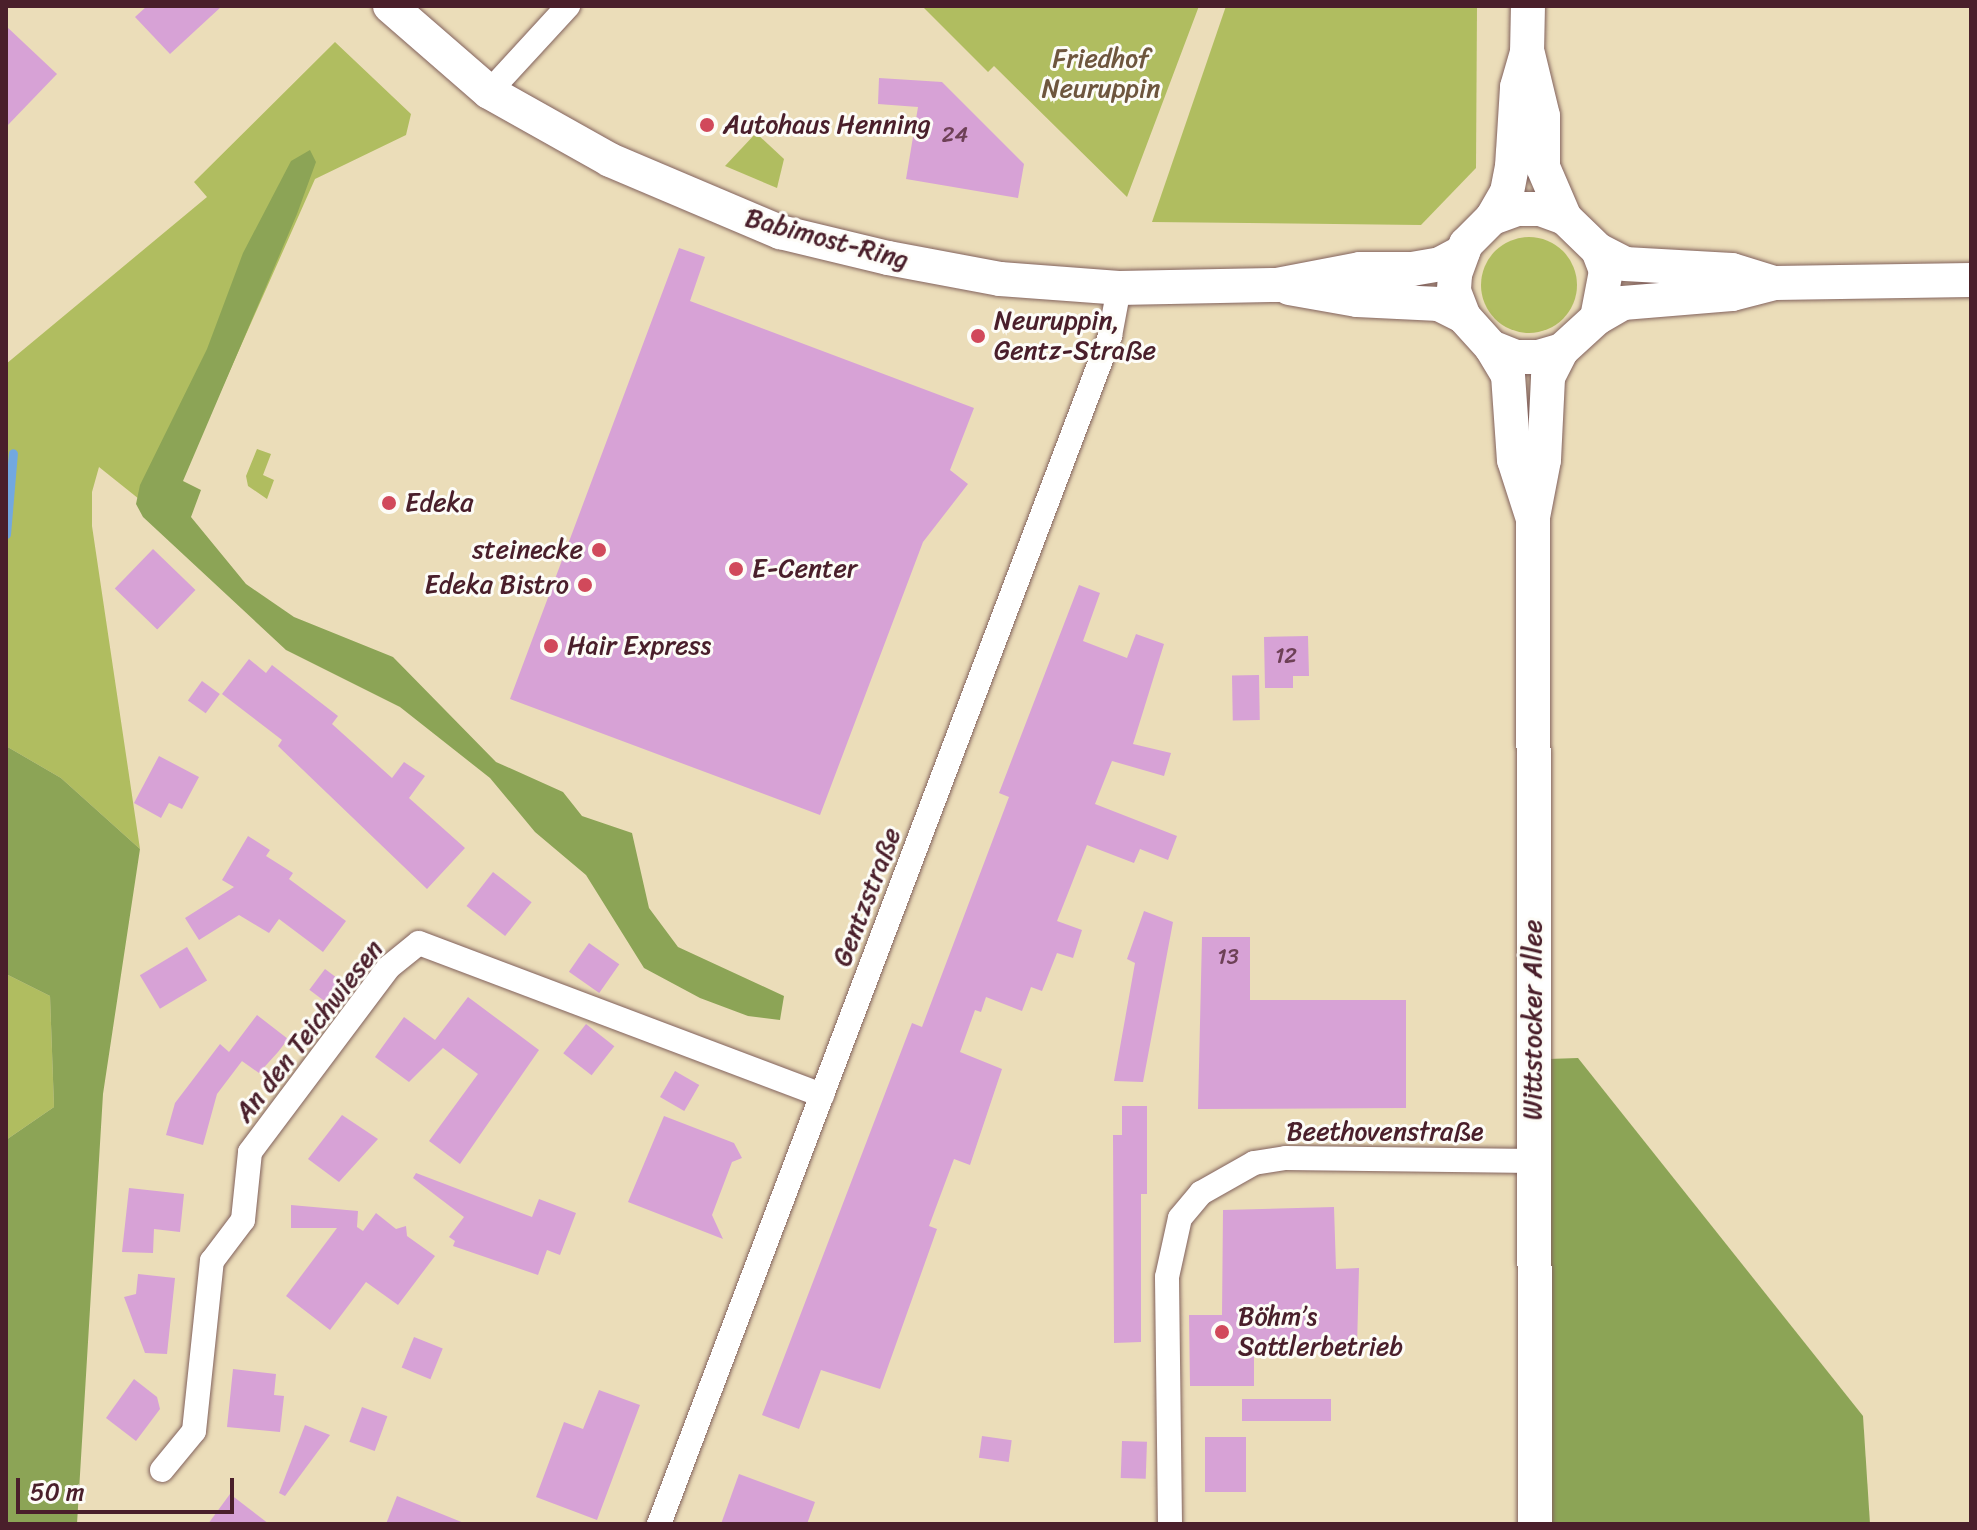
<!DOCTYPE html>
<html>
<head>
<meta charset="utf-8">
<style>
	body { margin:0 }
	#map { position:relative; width:1977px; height:1530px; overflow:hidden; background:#ebddb9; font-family:Sriracha,sans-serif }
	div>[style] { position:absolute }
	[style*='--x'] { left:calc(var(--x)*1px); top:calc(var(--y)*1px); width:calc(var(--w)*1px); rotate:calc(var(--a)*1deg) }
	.green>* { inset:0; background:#b0bd60 }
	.round { border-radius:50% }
	.forest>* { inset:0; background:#8ca456 }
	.stream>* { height:9px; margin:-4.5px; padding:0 4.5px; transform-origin:4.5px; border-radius:4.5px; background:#72a8e0 }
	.building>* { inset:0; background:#d7a2d6; transform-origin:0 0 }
	.roads { filter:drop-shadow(0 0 2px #82625d) drop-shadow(0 0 2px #82625d) }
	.street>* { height:24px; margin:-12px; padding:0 12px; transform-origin:12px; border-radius:12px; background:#fff }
	.secondary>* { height:34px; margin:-17px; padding:0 17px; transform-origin:17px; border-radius:17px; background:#fff }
	.dots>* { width:22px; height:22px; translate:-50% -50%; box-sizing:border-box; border:4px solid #fdfcf7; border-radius:50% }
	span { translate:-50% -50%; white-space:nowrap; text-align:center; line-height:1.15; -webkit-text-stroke:6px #fdfcf7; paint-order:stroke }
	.number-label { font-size:22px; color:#6d4056 }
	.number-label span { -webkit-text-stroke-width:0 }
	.park-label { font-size:26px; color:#6e563e }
	.poi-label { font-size:26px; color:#4a1f2b }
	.left { translate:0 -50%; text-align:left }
	.right { translate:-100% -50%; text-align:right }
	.street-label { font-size:26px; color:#4a1f2b }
	.frame { position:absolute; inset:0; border:8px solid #4a1f2b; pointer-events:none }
	.scale { position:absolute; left:16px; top:1478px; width:218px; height:36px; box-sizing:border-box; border:4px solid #4a1f2b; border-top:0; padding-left:10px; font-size:24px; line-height:28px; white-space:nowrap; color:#4a1f2b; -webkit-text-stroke:6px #fdfcf7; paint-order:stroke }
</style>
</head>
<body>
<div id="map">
	<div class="green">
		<i style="clip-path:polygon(922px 6px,1199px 6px,1127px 197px,994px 66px,988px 72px)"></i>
		<i style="clip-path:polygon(1226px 6px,1477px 6px,1476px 168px,1421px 225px,1152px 222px)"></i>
		<i style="clip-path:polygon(335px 42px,411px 114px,406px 135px,315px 179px,164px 519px,99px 467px,92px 492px,92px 526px,140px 849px,61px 778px,6px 746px,6px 364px,207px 197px,194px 182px)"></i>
		<i style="clip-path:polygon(756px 133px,784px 159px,777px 188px,725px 166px)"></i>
		<i class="round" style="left:1481px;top:237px;width:96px;height:96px"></i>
		<i style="clip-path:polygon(257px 449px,271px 454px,263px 475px,274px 480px,267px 499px,248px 486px,246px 476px)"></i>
		<i style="clip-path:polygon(6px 974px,50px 996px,54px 1107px,6px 1140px)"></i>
	</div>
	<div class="forest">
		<i style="clip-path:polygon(310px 150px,316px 162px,297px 214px,183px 481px,201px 490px,191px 517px,246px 584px,294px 617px,393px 657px,496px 762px,563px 792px,582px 816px,632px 833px,649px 908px,678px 947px,784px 996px,780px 1020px,748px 1016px,700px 998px,644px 968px,586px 875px,535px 832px,490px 778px,400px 707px,286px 650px,143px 517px,136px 504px,140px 485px,207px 349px,243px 253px,291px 161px)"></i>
		<i style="clip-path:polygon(6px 746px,61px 778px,140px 849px,103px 1094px,77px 1524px,6px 1524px,6px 1140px,54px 1107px,50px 996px,6px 974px)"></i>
		<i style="clip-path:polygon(1578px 1058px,1863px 1416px,1870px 1524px,1549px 1524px,1548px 1059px)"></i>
	</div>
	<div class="stream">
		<i style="--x:6;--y:534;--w:81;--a:-85.1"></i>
	</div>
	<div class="building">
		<i style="clip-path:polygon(147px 6px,222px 6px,170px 54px,135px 17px)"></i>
		<i style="clip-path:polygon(6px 26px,57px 74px,6px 127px)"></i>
		<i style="clip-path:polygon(879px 78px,942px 82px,1024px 164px,1018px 198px,906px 179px,918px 107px,878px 104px)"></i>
		<i style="clip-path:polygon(679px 248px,705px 257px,690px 301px,974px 408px,950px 470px,968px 484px,923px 542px,820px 815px,510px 699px)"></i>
		<i style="left:153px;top:549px;width:59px;height:55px;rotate:44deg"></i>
		<i style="clip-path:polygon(1079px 585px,1100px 593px,1083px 641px,1127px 658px,1136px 634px,1164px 644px,1133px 744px,1171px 753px,1164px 776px,1112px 761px,1095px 804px,1177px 836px,1168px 860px,1140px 849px,1134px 863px,1087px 845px,1057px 921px,1082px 930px,1073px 958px,1057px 953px,1042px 991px,1031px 987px,1022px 1011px,986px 997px,981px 1012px,975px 1010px,960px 1052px,1002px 1069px,970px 1165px,954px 1159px,929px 1226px,937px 1229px,880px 1389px,821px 1370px,799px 1429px,762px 1415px,912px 1023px,922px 1027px,1009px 797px,999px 793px)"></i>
		<i style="clip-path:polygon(1308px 636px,1309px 676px,1293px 676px,1293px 688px,1265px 688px,1264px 637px)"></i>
		<i style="clip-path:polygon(249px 659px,266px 673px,272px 665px,338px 716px,332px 724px,392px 778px,404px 762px,425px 776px,409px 798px,465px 848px,427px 889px,278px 746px,282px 740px,222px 694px)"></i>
		<i style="left:1259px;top:675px;width:45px;height:27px;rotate:89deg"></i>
		<i style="left:202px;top:681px;width:22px;height:24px;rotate:36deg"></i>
		<i style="clip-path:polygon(159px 756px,199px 777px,182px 809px,169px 803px,161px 818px,134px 803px)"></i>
		<i style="clip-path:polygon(248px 836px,270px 850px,266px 856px,293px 873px,289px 879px,346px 921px,323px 952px,279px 919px,269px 933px,239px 915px,199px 940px,185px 918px,234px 887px,222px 880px)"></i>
		<i style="left:493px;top:872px;width:49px;height:43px;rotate:38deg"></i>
		<i style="clip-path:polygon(1144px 911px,1173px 922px,1143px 1082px,1114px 1081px,1135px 963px,1127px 959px)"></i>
		<i style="clip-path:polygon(1202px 937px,1250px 937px,1250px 1000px,1406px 1000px,1406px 1108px,1198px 1109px)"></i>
		<i style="left:589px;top:943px;width:37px;height:35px;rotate:35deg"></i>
		<i style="left:187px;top:947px;width:39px;height:55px;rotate:59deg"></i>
		<i style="left:325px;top:969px;width:35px;height:26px;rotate:37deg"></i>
		<i style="clip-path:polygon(468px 997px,539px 1050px,460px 1164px,429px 1141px,478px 1074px,443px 1048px,409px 1082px,375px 1057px,404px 1017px,435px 1040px)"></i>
		<i style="clip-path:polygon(257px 1015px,288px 1039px,278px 1052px,259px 1073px,232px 1054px,242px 1061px,217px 1094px,203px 1145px,166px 1135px,175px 1103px,220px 1044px,229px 1052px)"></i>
		<i style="left:586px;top:1024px;width:36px;height:37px;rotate:38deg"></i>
		<i style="left:675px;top:1071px;width:28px;height:30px;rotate:30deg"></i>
		<i style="clip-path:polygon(1122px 1106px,1147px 1106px,1147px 1194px,1141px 1194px,1141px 1342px,1114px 1343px,1113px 1135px,1122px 1135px)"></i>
		<i style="clip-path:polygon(342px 1115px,378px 1139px,339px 1182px,308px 1159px)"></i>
		<i style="clip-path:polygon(664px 1116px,734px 1143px,742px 1158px,732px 1162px,712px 1215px,723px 1239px,628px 1202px)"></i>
		<i style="clip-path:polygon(416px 1173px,532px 1217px,539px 1199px,576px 1213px,560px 1255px,547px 1250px,538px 1275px,453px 1246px,455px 1241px,449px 1237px,464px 1217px,413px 1178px)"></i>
		<i style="clip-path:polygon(129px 1188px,184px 1194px,180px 1232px,154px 1229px,153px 1253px,122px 1252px)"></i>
		<i style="clip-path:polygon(291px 1205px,358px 1211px,357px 1227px,363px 1231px,376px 1213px,396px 1229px,406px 1226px,407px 1236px,435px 1256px,398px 1305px,366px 1282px,330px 1330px,286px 1296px,337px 1228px,291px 1228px)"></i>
		<i style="clip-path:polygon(1334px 1207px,1336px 1269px,1359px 1268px,1357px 1348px,1254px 1348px,1254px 1386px,1190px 1386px,1189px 1315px,1222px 1315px,1223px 1210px)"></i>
		<i style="clip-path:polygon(138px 1274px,175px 1278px,167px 1354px,145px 1353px,124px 1297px,136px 1294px)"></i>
		<i style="left:414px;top:1337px;width:31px;height:33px;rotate:22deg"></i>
		<i style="clip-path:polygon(233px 1369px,276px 1374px,274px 1395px,284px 1396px,280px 1432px,227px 1427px)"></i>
		<i style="clip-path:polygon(134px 1379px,157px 1397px,160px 1409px,136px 1441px,106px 1418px)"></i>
		<i style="clip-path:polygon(599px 1390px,640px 1405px,597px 1520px,536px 1497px,564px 1422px,583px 1429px)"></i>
		<i style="left:1331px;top:1399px;width:22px;height:89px;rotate:90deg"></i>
		<i style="left:362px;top:1407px;width:27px;height:37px;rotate:20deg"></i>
		<i style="clip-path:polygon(305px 1425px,330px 1435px,285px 1496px,279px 1493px)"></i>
		<i style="left:982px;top:1436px;width:30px;height:22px;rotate:8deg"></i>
		<i style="left:1246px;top:1437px;width:55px;height:41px;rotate:90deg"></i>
		<i style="left:1122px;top:1441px;width:25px;height:37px;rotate:2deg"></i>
		<i style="clip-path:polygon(739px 1474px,815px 1502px,807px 1524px,721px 1524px)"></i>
		<i style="clip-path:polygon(230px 1494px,269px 1524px,208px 1524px)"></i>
		<i style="clip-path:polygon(397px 1496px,464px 1523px,464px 1524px,386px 1524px)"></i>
	</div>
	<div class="roads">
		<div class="street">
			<i style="--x:489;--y:92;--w:117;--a:-47.4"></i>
			<i style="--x:162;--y:1470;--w:50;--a:-50.6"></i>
			<i style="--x:194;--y:1431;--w:171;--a:-84"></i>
			<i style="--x:212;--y:1261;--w:51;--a:-52.9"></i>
			<i style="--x:243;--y:1220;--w:68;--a:-84.1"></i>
			<i style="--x:250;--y:1152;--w:231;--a:-53.1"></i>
			<i style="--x:389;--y:967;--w:38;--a:-39"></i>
			<i style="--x:419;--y:943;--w:431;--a:20.7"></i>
			<i style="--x:659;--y:1524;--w:1271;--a:-69.21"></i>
			<i style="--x:1110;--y:336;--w:49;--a:-79.4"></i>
			<i style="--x:1170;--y:1524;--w:247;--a:-90.7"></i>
			<i style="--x:1167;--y:1277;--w:60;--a:-77.6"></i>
			<i style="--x:1180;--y:1218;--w:33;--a:-50"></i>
			<i style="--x:1201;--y:1193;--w:61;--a:-29.5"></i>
			<i style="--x:1254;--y:1163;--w:32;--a:-9"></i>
			<i style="--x:1286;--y:1158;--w:248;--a:0.7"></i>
		</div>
		<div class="secondary">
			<i style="--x:390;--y:6;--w:131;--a:41"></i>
			<i style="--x:489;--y:92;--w:139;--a:29.3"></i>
			<i style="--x:610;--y:160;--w:185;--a:23"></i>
			<i style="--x:780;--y:232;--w:111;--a:13.5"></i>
			<i style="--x:888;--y:258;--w:114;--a:10.6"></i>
			<i style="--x:1000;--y:279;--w:119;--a:4.3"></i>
			<i style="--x:1119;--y:288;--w:158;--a:-1.1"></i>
			<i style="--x:1277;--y:285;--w:85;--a:-10.9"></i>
			<i style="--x:1360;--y:269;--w:52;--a:0"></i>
			<i style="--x:1412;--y:269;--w:28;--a:-10"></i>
			<i style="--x:1440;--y:264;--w:26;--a:-28"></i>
			<i style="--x:1528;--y:54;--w:64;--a:76.4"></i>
			<i style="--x:1543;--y:116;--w:51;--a:90"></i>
			<i style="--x:1543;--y:167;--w:56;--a:66.7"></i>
			<i style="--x:1492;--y:218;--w:30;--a:-60"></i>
			<i style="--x:1507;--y:192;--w:25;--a:-79"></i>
			<i style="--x:1512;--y:167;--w:80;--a:-86.4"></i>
			<i style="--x:1517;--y:87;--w:35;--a:-74"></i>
			<i style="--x:1527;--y:53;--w:47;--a:-88.8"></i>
			<i style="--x:1598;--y:250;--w:30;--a:27"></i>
			<i style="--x:1625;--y:264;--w:107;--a:3.2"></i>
			<i style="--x:1732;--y:270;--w:44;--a:17.2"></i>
			<i style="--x:1289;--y:288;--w:69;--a:10"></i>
			<i style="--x:1357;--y:300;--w:82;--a:2.8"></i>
			<i style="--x:1439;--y:304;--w:28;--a:27"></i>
			<i style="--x:1464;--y:317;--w:40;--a:48"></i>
			<i style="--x:1491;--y:347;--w:27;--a:22"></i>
			<i style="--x:1516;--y:357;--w:22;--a:0"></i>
			<i style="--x:1538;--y:357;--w:25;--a:-16"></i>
			<i style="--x:1562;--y:350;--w:47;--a:-42.4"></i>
			<i style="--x:1597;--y:318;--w:48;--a:-79.2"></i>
			<i style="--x:1606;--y:271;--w:22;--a:-111"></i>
			<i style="--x:1598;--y:250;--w:46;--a:-135.9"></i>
			<i style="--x:1565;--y:218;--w:27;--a:-160"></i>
			<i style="--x:1540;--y:209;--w:23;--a:180"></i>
			<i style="--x:1517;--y:209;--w:27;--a:160"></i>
			<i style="--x:1492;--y:218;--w:37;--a:135"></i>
			<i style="--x:1466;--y:244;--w:33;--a:110"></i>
			<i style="--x:1455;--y:275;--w:16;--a:94"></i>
			<i style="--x:1454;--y:291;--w:28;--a:69"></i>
			<i style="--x:1597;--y:318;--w:30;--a:-30"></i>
			<i style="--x:1623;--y:303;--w:109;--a:-4.7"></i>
			<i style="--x:1732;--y:294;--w:44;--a:-14.3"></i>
			<i style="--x:1775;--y:283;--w:196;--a:-0.9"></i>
			<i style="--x:1491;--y:347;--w:33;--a:59"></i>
			<i style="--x:1508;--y:375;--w:85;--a:86"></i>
			<i style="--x:1514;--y:460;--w:59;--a:72.2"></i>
			<i style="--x:1535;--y:1524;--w:1007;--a:-90.11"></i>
			<i style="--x:1533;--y:517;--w:58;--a:-79.1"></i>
			<i style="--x:1544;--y:460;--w:83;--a:-87.2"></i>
			<i style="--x:1548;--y:377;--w:30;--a:-63"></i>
		</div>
	</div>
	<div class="dots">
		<i style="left:707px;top:125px;background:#d1495b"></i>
		<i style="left:978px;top:336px;background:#d1495b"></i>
		<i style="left:389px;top:503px;background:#d1495b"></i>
		<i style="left:599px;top:550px;background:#d1495b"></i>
		<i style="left:736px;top:569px;background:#d1495b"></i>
		<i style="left:585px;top:585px;background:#d1495b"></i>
		<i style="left:551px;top:646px;background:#d1495b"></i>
		<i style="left:1222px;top:1332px;background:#d1495b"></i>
	</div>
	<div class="number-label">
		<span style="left:955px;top:135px">24</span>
		<span style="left:1286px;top:656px">12</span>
		<span style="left:1228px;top:957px">13</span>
	</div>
	<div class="park-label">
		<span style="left:1101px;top:74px">Friedhof<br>Neuruppin</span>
	</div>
	<div class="poi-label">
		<span class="left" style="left:723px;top:125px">Autohaus Henning</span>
		<span class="left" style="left:994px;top:336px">Neuruppin,<br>Gentz-Straße</span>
		<span class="left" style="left:405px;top:503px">Edeka</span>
		<span class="right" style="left:583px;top:550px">steinecke</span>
		<span class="left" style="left:752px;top:569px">E-Center</span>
		<span class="right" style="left:569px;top:585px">Edeka Bistro</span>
		<span class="left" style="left:567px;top:646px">Hair Express</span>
		<span class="left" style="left:1238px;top:1332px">Böhm’s<br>Sattlerbetrieb</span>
	</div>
	<div class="street-label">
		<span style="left:827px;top:239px;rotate:15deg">Babimost-Ring</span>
		<span style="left:867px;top:897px;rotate:-69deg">Gentzstraße</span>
		<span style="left:1533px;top:1020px;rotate:-90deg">Wittstocker Allee</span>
		<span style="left:309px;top:1031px;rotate:-52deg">An den Teichwiesen</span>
		<span style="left:1385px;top:1132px">Beethovenstraße</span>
	</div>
	<div class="frame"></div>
	<div class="scale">50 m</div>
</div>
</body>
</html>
